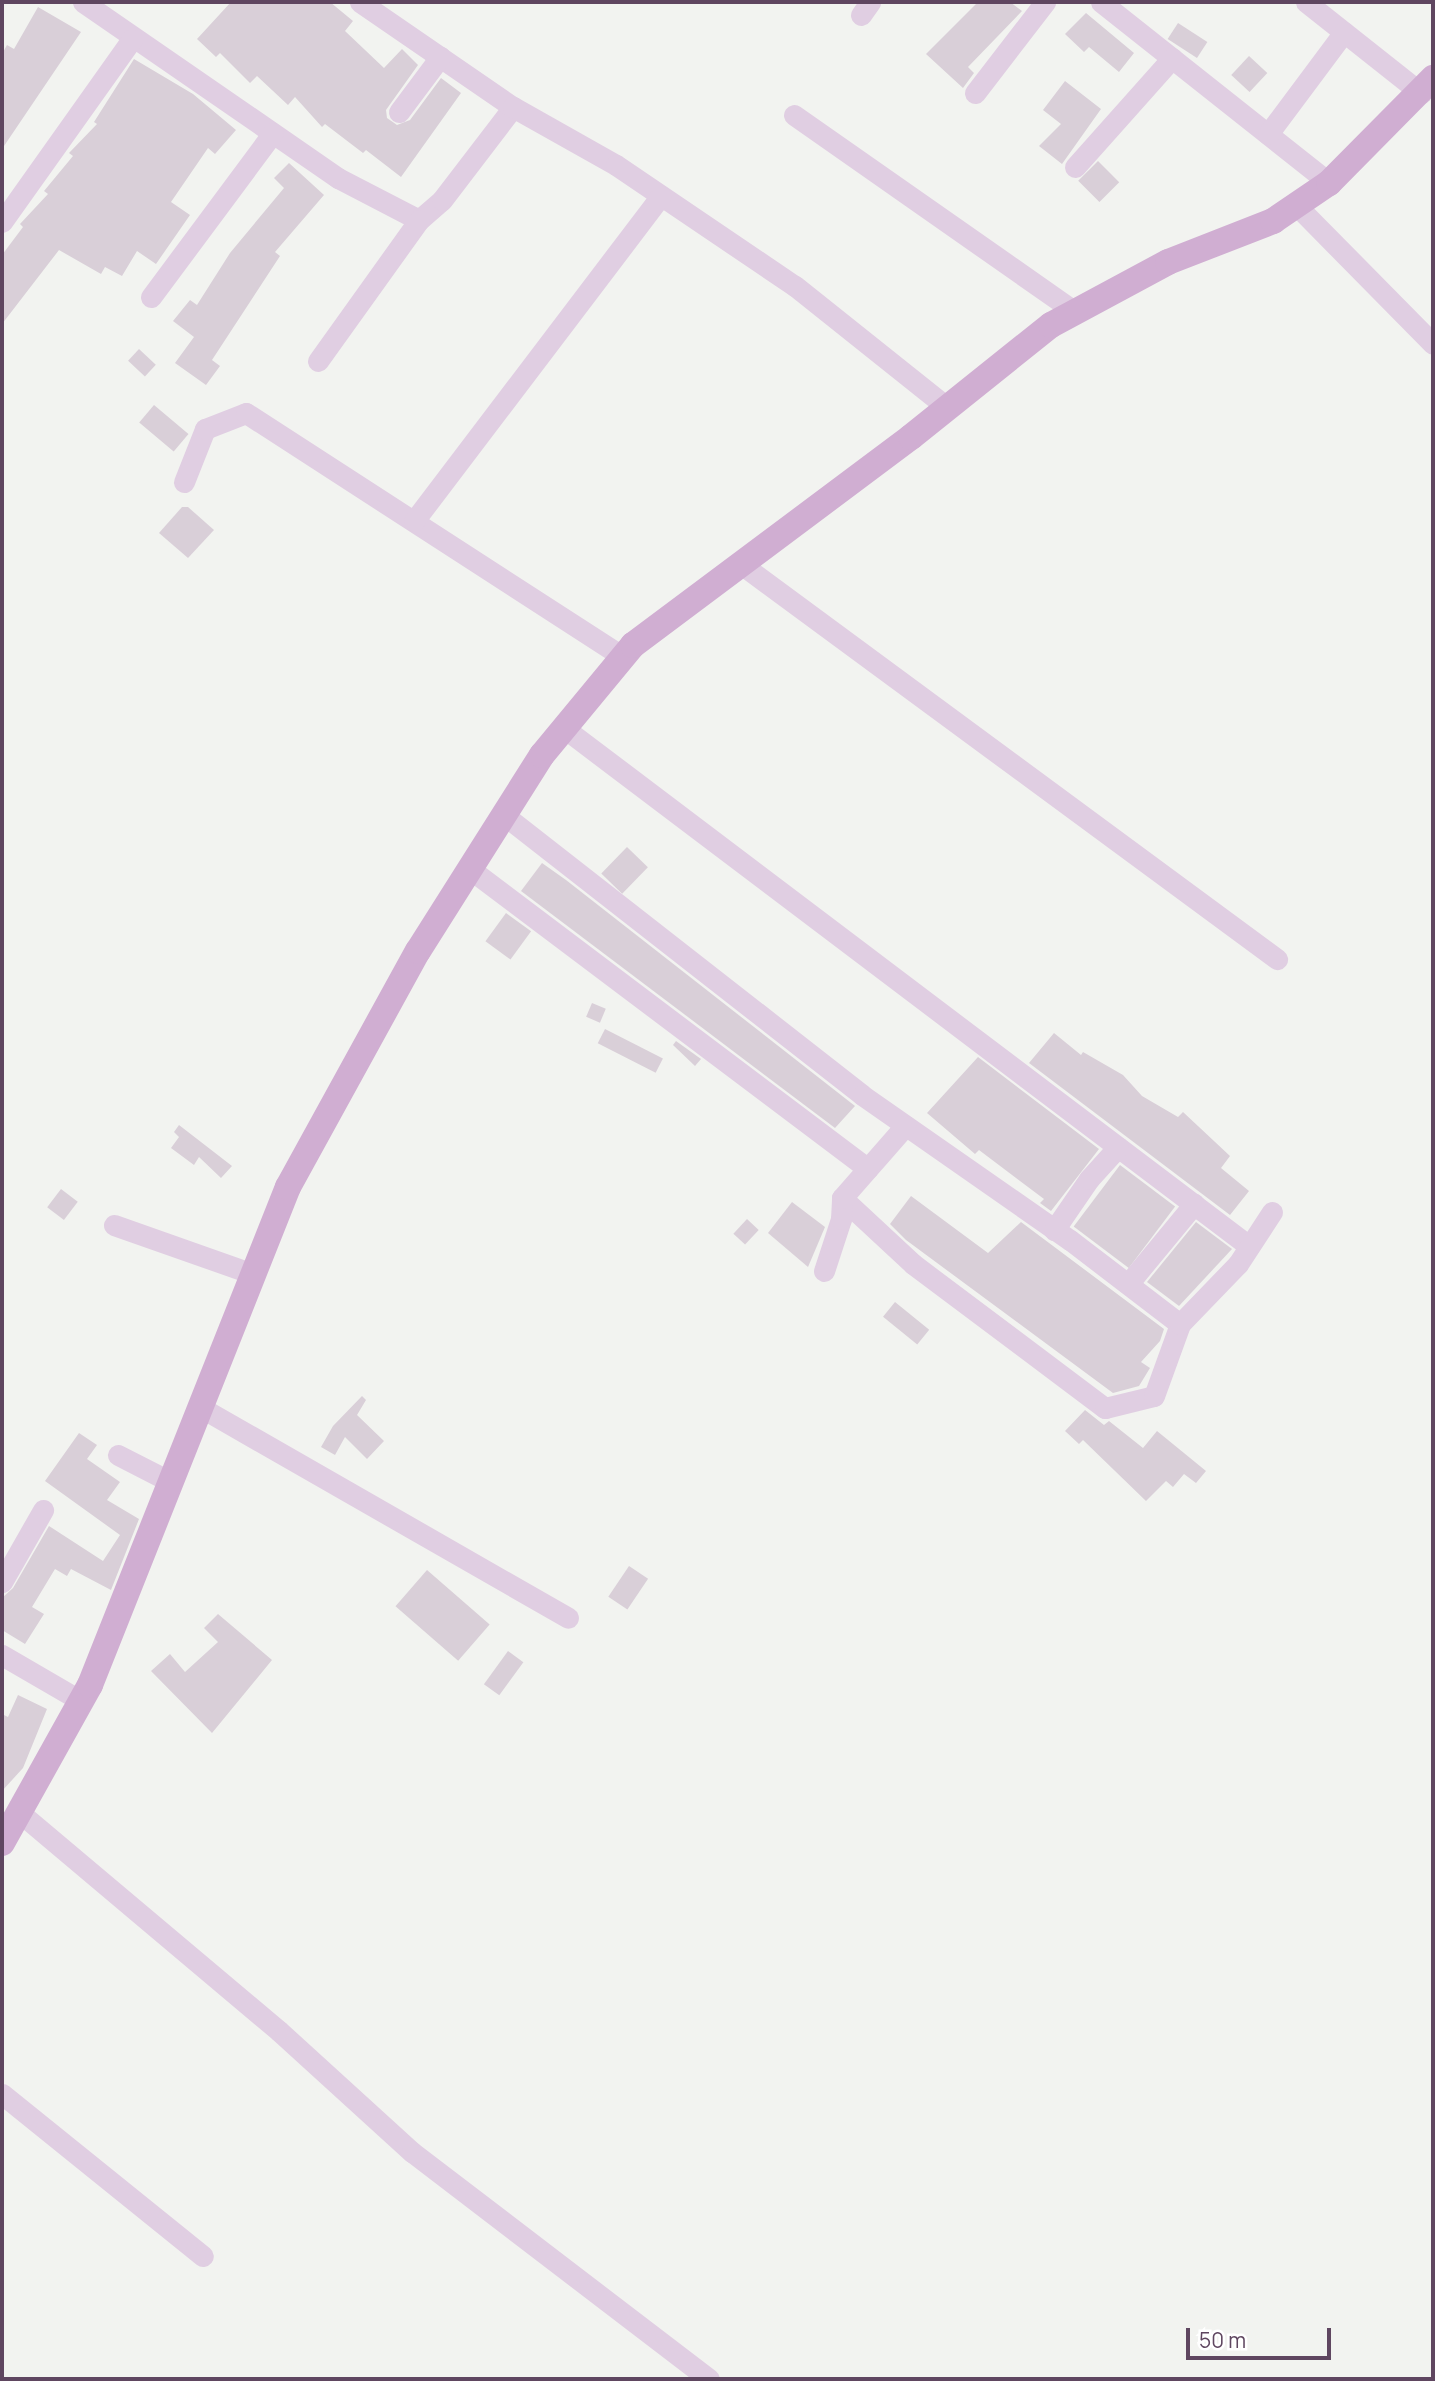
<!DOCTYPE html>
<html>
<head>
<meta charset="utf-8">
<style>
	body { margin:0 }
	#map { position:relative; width:1435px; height:2381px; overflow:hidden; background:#f2f3f0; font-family:Manrope,sans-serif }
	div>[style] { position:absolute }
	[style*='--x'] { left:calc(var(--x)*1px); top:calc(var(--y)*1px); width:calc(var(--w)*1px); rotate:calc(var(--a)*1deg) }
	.building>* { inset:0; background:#d9cfd8; transform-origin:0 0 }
	.minor>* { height:21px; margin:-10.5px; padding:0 10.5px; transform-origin:10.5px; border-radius:10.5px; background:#e0cee2 }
	.major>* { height:26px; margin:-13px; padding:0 13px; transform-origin:13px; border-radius:13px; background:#d0aed2 }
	span { translate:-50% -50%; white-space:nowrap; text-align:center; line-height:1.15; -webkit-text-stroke:5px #fff; paint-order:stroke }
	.frame { position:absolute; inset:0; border:4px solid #5f4660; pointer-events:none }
	.scale { position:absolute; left:1186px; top:2328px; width:145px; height:32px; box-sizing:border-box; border:4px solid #5f4660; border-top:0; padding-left:9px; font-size:21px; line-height:24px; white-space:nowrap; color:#5f4660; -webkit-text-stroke:5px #fff; paint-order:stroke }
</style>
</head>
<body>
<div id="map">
	<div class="building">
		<i style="clip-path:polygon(231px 2px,330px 2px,353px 21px,345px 31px,384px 68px,402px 49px,418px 65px,386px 110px,387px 118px,397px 125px,410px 120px,441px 78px,461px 93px,401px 177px,366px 150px,363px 153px,325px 124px,322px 127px,295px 97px,288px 105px,257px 76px,250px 83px,220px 53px,216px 57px,197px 39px)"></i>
		<i style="clip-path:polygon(978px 2px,1010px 2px,1022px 11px,968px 67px,974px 73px,963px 88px,926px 54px)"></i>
		<i style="clip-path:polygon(38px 7px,81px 32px,2px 149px,2px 54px,7px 45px,14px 49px)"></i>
		<i style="clip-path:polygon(1086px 13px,1134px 53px,1119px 72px,1089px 47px,1084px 52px,1065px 34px)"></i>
		<i style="left:1178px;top:23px;width:35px;height:19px;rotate:33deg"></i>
		<i style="left:1249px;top:56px;width:25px;height:26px;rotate:43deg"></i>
		<i style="clip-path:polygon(134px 59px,193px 94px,236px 130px,215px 154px,208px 148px,171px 202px,190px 215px,156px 264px,137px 251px,122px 276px,105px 267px,101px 274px,59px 250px,2px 324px,2px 255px,23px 227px,20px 224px,48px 194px,44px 191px,73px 156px,69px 153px,97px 124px,94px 122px)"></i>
		<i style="clip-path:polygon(1065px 81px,1101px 109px,1062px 164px,1039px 146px,1061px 124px,1043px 110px)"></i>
		<i style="left:1098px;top:161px;width:30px;height:28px;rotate:45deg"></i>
		<i style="clip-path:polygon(289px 163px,324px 195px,275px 252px,280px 256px,212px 360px,220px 366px,206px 385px,175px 363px,194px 337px,173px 321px,190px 300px,197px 305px,230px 253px,284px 188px,274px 178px)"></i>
		<i style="left:139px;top:349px;width:23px;height:16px;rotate:43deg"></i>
		<i style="left:154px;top:405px;width:45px;height:23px;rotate:40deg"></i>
		<i style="clip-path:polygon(182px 507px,188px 507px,214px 530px,188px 558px,159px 533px)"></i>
		<i style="left:627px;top:847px;width:29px;height:37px;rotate:44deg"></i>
		<i style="clip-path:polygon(542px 863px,566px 880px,855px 1106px,835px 1128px,521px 891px)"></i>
		<i style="left:506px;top:913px;width:31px;height:35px;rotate:36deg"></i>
		<i style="left:592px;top:1003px;width:15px;height:15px;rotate:23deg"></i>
		<i style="left:605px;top:1029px;width:65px;height:16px;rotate:27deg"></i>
		<i style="clip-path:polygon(1054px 1033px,1081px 1055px,1083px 1052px,1123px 1075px,1142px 1096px,1178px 1117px,1183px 1112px,1230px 1156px,1221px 1168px,1249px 1191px,1230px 1215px,1029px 1063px)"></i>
		<i style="clip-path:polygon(676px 1041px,701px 1059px,695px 1066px,673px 1045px)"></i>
		<i style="clip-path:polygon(978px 1057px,1099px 1149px,1051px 1211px,1040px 1203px,1044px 1199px,979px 1150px,975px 1154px,927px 1113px)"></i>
		<i style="clip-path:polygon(179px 1125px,232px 1166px,221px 1178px,199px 1157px,194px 1165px,171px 1148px,179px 1137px,174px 1132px)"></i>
		<i style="left:1120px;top:1165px;width:69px;height:77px;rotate:37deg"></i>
		<i style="left:61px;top:1189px;width:21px;height:23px;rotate:37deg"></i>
		<i style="clip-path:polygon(911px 1196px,988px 1253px,1021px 1222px,1164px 1329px,1160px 1341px,1141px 1362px,1150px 1368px,1139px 1386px,1113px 1393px,906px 1240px,890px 1224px)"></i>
		<i style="clip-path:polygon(792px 1202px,825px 1227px,808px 1267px,768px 1233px)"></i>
		<i style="left:747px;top:1219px;width:16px;height:20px;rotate:43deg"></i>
		<i style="clip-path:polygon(1196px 1222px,1232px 1249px,1179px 1306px,1147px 1282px)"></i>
		<i style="left:895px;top:1302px;width:44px;height:19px;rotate:39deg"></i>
		<i style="clip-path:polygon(362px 1396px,366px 1400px,357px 1415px,384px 1441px,367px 1459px,345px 1437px,335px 1455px,321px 1447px,333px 1426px)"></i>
		<i style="clip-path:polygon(1085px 1410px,1104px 1425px,1109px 1421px,1143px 1448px,1157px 1431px,1206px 1471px,1196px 1483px,1184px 1474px,1173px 1487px,1166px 1481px,1146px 1501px,1083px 1440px,1079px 1444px,1065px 1431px)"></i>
		<i style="clip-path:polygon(79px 1433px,97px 1445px,87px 1459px,120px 1482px,107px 1500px,139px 1519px,111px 1590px,71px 1569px,67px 1576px,55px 1569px,32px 1607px,44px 1614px,25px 1644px,2px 1630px,2px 1598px,13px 1588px,49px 1526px,103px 1561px,120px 1535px,45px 1481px)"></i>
		<i style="left:629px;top:1566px;width:23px;height:37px;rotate:34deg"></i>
		<i style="left:427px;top:1570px;width:83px;height:48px;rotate:41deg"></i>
		<i style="clip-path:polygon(218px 1614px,272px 1660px,212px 1733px,151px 1671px,170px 1654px,185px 1672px,218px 1642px,204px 1628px)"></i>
		<i style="left:508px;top:1651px;width:19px;height:41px;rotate:36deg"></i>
		<i style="clip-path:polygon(18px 1695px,47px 1709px,23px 1768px,2px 1791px,2px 1714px,8px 1717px)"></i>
	</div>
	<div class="minor">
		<i style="--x:83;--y:2;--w:310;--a:34.6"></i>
		<i style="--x:338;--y:178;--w:91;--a:27.4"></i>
		<i style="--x:419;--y:220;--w:30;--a:-41"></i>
		<i style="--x:442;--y:200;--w:117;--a:-52.6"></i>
		<i style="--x:360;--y:2;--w:186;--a:34.5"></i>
		<i style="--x:513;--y:107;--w:118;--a:29.4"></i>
		<i style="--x:616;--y:165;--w:216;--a:34.1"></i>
		<i style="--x:795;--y:286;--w:196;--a:38.6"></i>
		<i style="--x:1101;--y:2;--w:291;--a:38.4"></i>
		<i style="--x:1306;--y:2;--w:147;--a:38.4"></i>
		<i style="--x:861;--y:15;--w:16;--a:-55"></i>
		<i style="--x:975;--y:93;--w:115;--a:-52.4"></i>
		<i style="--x:399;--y:112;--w:69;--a:-53.3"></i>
		<i style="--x:794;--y:115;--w:343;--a:35"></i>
		<i style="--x:1268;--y:134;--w:127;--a:-53.3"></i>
		<i style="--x:1075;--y:167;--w:146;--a:-48.3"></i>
		<i style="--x:1296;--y:205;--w:195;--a:45.4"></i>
		<i style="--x:2;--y:222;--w:224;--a:-54.6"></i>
		<i style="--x:151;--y:297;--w:204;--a:-53.4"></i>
		<i style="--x:318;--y:361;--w:173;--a:-54.4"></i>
		<i style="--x:184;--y:482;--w:57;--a:-68.4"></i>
		<i style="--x:205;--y:429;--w:44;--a:-21.3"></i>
		<i style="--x:246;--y:413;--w:449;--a:32.9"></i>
		<i style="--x:414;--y:521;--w:408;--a:-52.8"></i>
		<i style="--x:741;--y:564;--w:666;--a:36.39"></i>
		<i style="--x:564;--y:728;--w:859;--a:37.1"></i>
		<i style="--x:504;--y:815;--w:454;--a:38"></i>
		<i style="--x:862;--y:1095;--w:254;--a:34.9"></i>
		<i style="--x:1070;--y:1240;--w:138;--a:37.4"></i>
		<i style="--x:470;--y:869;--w:498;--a:37"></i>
		<i style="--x:842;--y:1198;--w:97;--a:42.9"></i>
		<i style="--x:913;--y:1264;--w:240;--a:36.9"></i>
		<i style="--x:1105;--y:1408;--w:50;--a:-13.8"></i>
		<i style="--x:1154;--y:1396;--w:77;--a:-70.1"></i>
		<i style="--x:1180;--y:1324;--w:83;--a:-46"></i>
		<i style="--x:1238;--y:1264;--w:62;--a:-56.8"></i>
		<i style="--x:114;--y:1225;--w:147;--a:19.4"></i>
		<i style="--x:1054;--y:1230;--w:62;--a:-55.5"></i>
		<i style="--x:1089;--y:1179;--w:43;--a:-47.8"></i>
		<i style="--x:824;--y:1271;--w:55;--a:-71.9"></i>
		<i style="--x:841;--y:1219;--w:21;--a:-87"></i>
		<i style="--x:842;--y:1198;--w:96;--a:-48.8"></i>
		<i style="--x:1128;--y:1284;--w:104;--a:-50.5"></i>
		<i style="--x:200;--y:1407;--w:424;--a:29.8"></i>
		<i style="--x:118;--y:1455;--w:59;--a:27"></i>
		<i style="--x:2;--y:1582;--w:83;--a:-60.3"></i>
		<i style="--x:2;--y:1655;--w:91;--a:30.2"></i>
		<i style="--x:19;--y:1812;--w:340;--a:40.1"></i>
		<i style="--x:279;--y:2031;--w:180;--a:42.3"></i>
		<i style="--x:412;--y:2152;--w:374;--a:37.4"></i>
		<i style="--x:2;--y:2094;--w:258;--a:38.9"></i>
	</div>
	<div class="major">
		<i style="--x:2;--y:1843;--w:181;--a:-60.9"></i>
		<i style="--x:90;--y:1685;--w:536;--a:-68.32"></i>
		<i style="--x:288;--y:1187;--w:269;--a:-61.2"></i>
		<i style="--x:418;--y:951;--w:232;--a:-57.7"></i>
		<i style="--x:542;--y:755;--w:143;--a:-50.4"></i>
		<i style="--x:633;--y:645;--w:347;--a:-36.8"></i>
		<i style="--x:911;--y:437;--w:179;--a:-38.7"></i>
		<i style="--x:1051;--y:325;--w:133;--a:-28.3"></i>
		<i style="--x:1168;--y:262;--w:113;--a:-21.3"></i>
		<i style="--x:1273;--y:221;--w:68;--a:-34.2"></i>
		<i style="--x:1329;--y:183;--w:148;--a:-45.3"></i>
	</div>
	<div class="frame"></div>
	<div class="scale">50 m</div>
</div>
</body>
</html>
